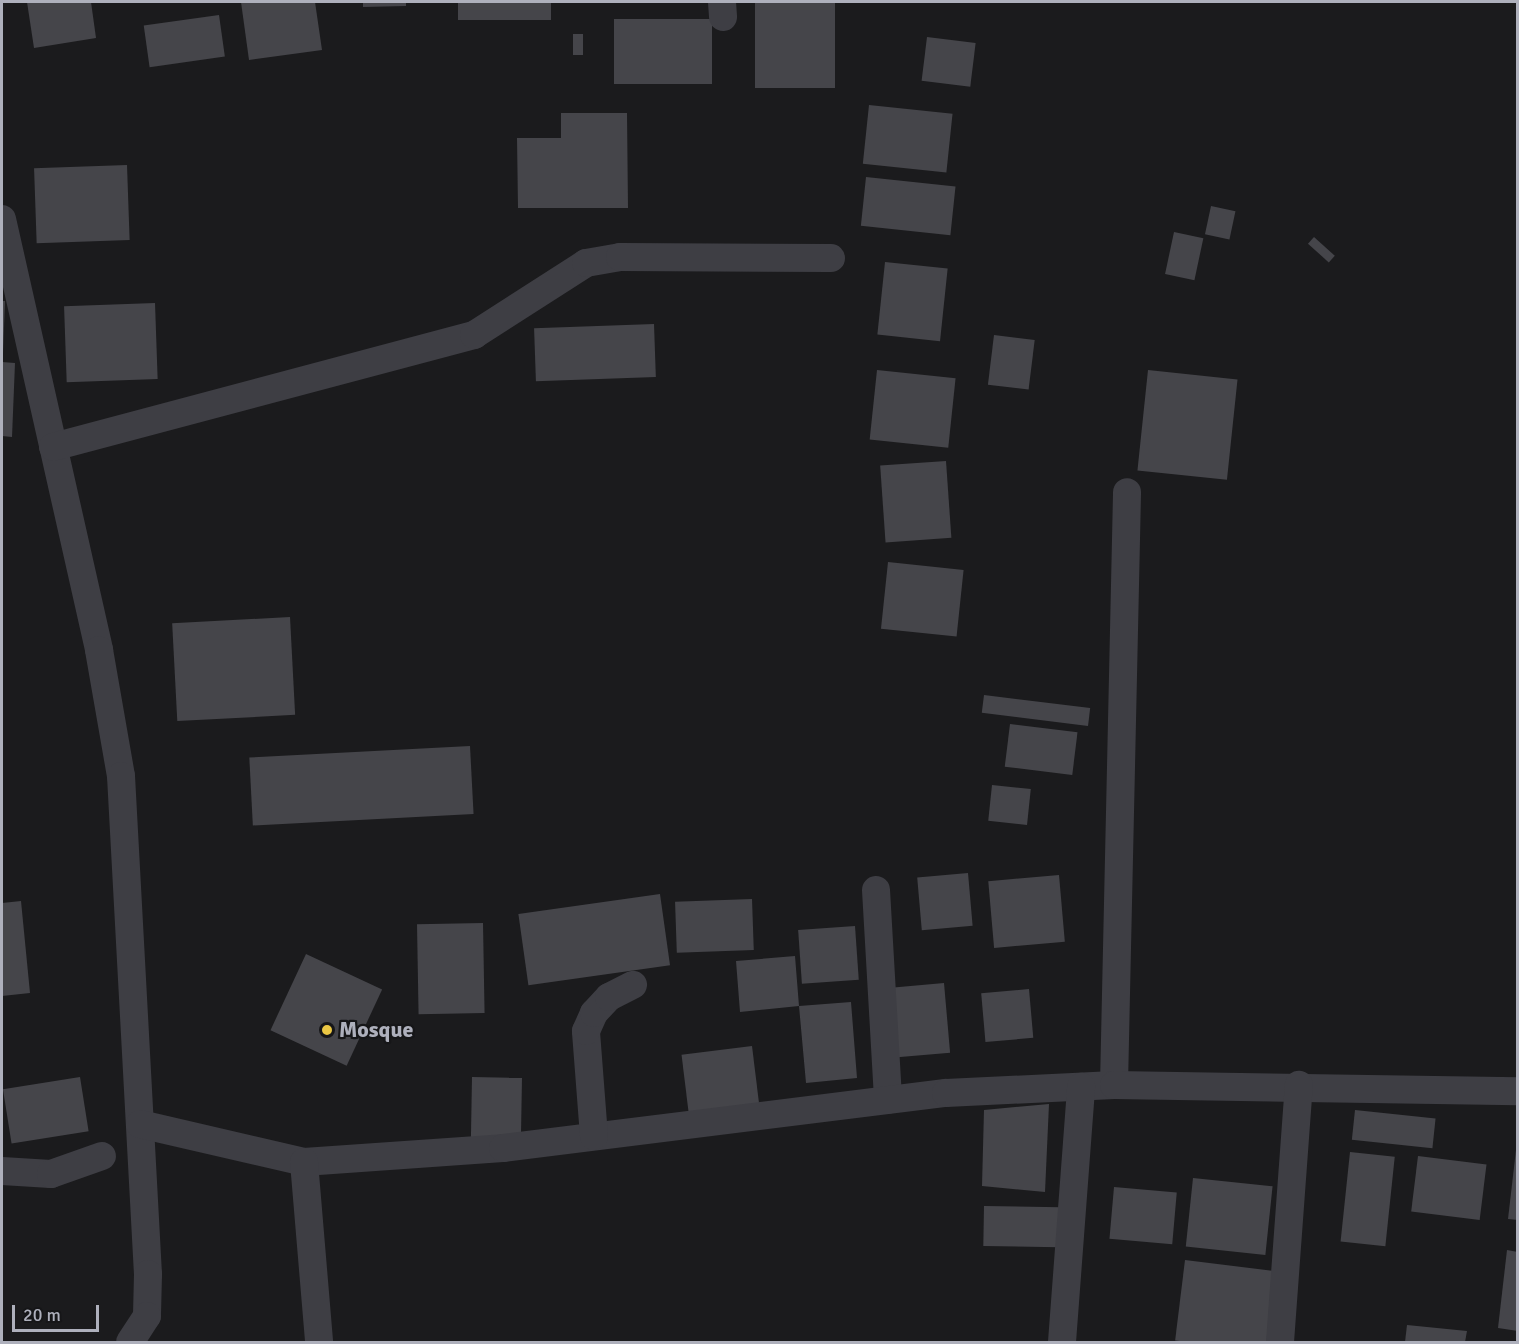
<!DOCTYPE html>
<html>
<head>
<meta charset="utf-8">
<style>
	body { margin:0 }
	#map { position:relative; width:1519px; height:1344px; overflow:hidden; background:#1b1b1d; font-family:Signika,sans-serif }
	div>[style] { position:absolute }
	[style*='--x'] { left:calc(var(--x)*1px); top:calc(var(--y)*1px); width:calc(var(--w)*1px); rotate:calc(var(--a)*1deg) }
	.building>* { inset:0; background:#45454a; transform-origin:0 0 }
	.street>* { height:28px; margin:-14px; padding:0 14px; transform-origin:14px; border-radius:14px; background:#3e3e44 }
	.dots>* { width:16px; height:16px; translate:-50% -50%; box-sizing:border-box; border:3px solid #161618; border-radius:50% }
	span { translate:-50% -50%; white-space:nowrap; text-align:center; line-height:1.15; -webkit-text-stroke:4.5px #161618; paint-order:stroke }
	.poi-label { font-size:22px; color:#aeb0bc; font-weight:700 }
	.left { translate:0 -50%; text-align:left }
	.frame { position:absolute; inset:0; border:3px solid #aeb0bc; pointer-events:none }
	.scale { position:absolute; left:12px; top:1305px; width:87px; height:27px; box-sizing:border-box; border:3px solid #aeb0bc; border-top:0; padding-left:8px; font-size:18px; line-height:21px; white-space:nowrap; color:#aeb0bc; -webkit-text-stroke:4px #161618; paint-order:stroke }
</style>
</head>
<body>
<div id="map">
	<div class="building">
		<i style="clip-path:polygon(27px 2px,91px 2px,96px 38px,34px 48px)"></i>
		<i style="clip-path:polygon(241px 2px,315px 2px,322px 50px,249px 60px)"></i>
		<i style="clip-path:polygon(363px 2px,406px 2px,406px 6px,363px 7px)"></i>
		<i style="left:458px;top:2px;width:93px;height:18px"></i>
		<i style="left:755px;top:2px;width:80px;height:86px"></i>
		<i style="left:219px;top:15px;width:42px;height:76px;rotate:82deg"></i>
		<i style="left:614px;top:19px;width:98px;height:65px"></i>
		<i style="left:573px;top:34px;width:10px;height:21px"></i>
		<i style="left:927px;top:37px;width:49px;height:44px;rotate:7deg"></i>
		<i style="left:869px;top:105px;width:84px;height:59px;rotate:6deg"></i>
		<i style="clip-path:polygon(561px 113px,627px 113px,628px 208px,518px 208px,517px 138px,561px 138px)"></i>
		<i style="left:127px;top:165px;width:75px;height:93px;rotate:88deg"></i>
		<i style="left:866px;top:177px;width:90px;height:49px;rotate:6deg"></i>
		<i style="left:1211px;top:206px;width:25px;height:29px;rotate:12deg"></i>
		<i style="left:1174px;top:232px;width:30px;height:43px;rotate:12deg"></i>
		<i style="left:1314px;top:237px;width:28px;height:9px;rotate:42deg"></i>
		<i style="left:885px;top:262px;width:63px;height:73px;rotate:6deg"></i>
		<i style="clip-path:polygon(2px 301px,5px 301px,3px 353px,2px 353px)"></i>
		<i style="left:155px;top:303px;width:76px;height:91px;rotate:88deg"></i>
		<i style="left:654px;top:324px;width:53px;height:120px;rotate:88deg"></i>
		<i style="left:994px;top:335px;width:41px;height:50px;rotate:7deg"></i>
		<i style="clip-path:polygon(2px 362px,15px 363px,12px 437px,2px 436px)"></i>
		<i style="left:877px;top:370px;width:79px;height:70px;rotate:6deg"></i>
		<i style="left:1148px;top:370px;width:90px;height:101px;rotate:6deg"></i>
		<i style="left:946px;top:461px;width:77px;height:66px;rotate:86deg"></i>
		<i style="left:888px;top:562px;width:76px;height:67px;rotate:6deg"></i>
		<i style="left:290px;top:617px;width:98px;height:118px;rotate:87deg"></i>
		<i style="left:984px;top:695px;width:107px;height:18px;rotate:7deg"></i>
		<i style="left:1010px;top:724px;width:68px;height:43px;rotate:7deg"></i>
		<i style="left:470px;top:746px;width:68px;height:221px;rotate:87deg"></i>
		<i style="left:992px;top:785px;width:39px;height:36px;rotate:6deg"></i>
		<i style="left:968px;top:873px;width:53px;height:51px;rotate:85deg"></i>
		<i style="left:1059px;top:875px;width:67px;height:71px;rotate:85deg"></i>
		<i style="left:660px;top:894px;width:72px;height:143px;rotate:82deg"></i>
		<i style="left:752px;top:899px;width:51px;height:77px;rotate:88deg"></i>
		<i style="clip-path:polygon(21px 901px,30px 993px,2px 996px,2px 903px)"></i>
		<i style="left:483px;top:923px;width:90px;height:66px;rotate:89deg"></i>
		<i style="left:855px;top:926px;width:54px;height:57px;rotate:86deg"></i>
		<i style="left:306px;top:954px;width:84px;height:84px;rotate:25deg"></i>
		<i style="clip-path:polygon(795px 956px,799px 1006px,851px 1002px,857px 1078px,806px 1083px,799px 1006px,740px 1012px,736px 961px)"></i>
		<i style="left:944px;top:983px;width:70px;height:56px;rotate:85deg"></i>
		<i style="left:1029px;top:989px;width:49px;height:48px;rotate:85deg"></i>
		<i style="left:752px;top:1046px;width:62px;height:71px;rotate:83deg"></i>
		<i style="left:80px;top:1077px;width:55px;height:78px;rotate:81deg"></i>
		<i style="left:472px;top:1077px;width:50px;height:61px;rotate:1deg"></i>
		<i style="clip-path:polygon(1049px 1104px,1045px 1192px,982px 1186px,984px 1110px)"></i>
		<i style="left:1355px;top:1110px;width:81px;height:30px;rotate:6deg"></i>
		<i style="clip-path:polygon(1516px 1150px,1518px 1150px,1518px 1220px,1508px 1219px)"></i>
		<i style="left:1350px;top:1152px;width:45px;height:90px;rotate:6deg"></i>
		<i style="left:1418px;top:1156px;width:69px;height:56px;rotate:7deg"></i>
		<i style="left:1193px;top:1178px;width:80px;height:69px;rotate:6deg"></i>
		<i style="left:1114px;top:1187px;width:63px;height:52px;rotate:5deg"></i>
		<i style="left:984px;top:1206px;width:76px;height:40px;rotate:1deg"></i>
		<i style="clip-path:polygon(1507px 1250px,1518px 1252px,1518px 1331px,1498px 1328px)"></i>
		<i style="left:1185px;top:1260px;width:95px;height:81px;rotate:7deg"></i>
		<i style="clip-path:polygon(1407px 1325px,1467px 1331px,1465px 1342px,1405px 1342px)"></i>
	</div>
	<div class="street">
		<i style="--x:722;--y:2;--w:15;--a:86"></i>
		<i style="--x:2;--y:219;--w:442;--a:77.3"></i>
		<i style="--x:99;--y:650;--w:128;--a:80.1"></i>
		<i style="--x:121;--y:776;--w:499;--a:86.9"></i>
		<i style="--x:148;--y:1274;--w:42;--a:91.4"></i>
		<i style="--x:147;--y:1316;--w:31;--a:123"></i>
		<i style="--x:53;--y:447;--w:436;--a:-14.9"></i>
		<i style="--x:474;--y:335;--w:133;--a:-32.7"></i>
		<i style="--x:586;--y:263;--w:35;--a:-10"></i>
		<i style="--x:620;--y:257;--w:211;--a:0.3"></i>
		<i style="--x:876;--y:890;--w:210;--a:86.7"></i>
		<i style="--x:1114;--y:1085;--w:593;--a:-88.74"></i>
		<i style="--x:140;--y:1124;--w:168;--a:13"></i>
		<i style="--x:304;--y:1162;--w:199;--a:-4"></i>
		<i style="--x:503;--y:1148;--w:446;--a:-7.1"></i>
		<i style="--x:946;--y:1093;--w:168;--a:-2.7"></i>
		<i style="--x:1114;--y:1085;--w:404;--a:0.9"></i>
		<i style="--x:594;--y:1136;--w:105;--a:-94.4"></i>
		<i style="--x:586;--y:1031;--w:20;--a:-66"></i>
		<i style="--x:594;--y:1013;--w:22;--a:-47"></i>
		<i style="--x:609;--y:997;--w:27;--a:-27"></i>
		<i style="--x:304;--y:1162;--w:181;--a:85.2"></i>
		<i style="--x:2;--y:1171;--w:49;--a:3.5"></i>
		<i style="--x:51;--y:1174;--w:54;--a:-19.4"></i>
		<i style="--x:1062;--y:1342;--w:256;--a:-85.7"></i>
		<i style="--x:1280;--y:1342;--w:258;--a:-85.8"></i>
	</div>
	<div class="dots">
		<i style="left:327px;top:1030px;background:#ebc744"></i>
	</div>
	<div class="poi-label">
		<span class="left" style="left:339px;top:1030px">Mosque</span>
	</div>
	<div class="frame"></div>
	<div class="scale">20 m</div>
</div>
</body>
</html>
